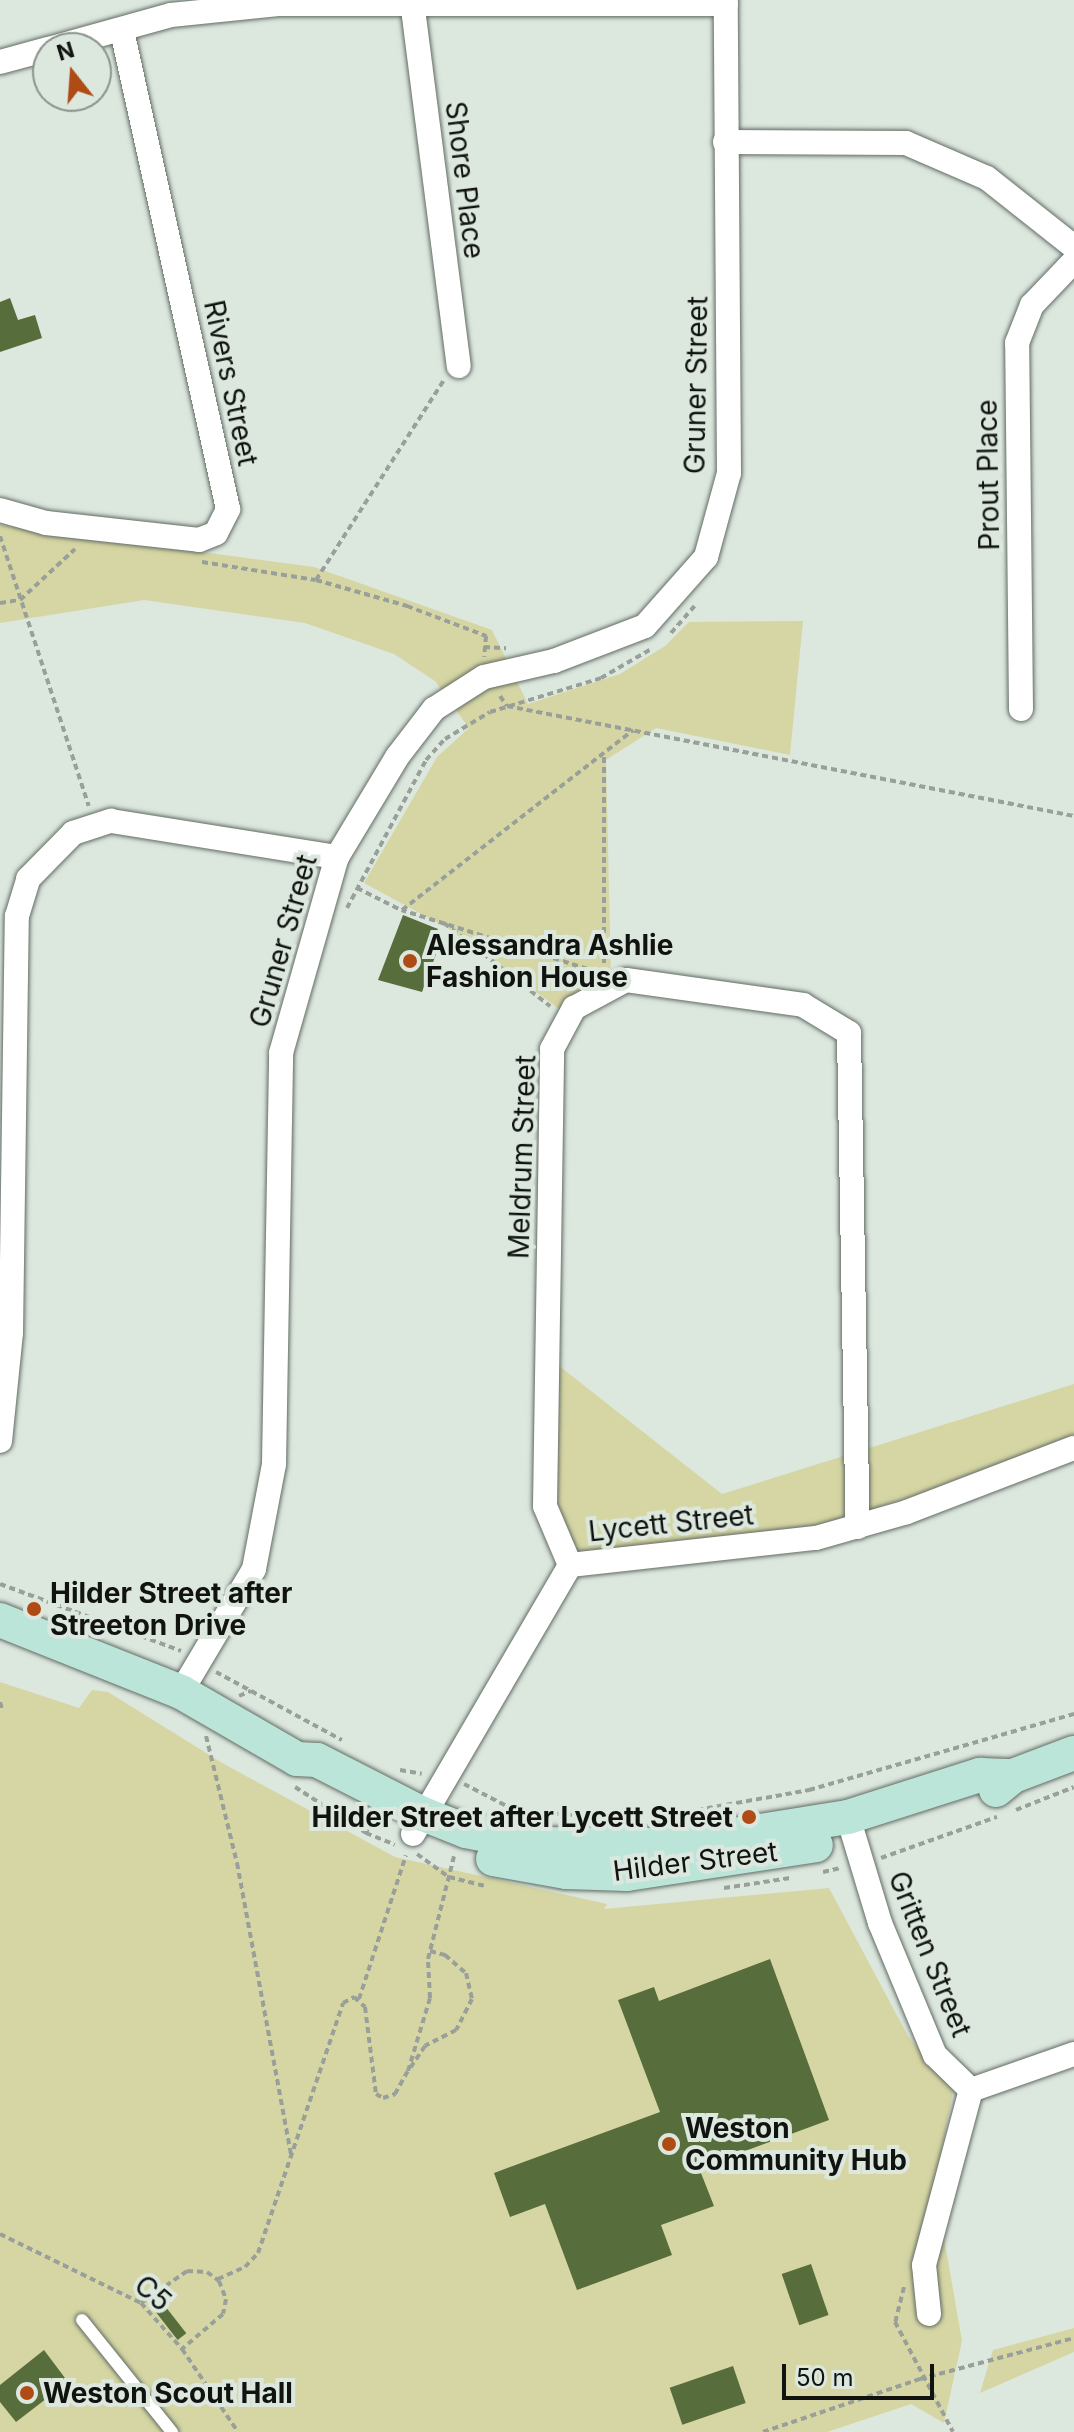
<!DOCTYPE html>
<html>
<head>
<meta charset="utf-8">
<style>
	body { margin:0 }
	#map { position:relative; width:1074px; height:2432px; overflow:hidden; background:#dce7de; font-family:Inter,sans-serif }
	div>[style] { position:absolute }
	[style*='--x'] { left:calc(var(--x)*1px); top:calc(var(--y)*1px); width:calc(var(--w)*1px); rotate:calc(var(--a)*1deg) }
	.green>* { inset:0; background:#d6d6a4 }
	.building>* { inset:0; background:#586d3c; transform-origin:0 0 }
	.path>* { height:4px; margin-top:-2px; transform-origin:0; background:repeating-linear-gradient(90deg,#98a099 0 6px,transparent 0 10px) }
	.roads { filter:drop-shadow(0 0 2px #626c64) drop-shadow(0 0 2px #626c64) }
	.lane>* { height:12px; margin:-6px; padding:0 6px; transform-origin:6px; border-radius:6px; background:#fff }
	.street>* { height:24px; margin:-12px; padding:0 12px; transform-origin:12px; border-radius:12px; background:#fff }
	.secondary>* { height:34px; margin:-17px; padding:0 17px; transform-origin:17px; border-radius:17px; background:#bce5da }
	.dots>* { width:22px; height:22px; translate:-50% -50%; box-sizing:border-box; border:4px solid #dce7de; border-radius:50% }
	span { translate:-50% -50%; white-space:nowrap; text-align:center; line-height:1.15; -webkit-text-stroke:8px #dce7de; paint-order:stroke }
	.street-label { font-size:28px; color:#101310 }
	.poi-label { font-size:28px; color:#101310; font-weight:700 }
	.left { translate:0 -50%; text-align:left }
	.right { translate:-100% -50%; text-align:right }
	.north { position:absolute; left:32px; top:32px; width:80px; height:80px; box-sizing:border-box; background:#dce7de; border:2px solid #8a928c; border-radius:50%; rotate:343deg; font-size:22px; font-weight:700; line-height:32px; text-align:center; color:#101310 }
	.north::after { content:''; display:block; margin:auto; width:28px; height:36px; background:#af4c16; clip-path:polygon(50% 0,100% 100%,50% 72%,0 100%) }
	.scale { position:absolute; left:782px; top:2364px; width:152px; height:36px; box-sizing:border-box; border:4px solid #101310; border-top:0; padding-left:10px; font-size:24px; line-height:28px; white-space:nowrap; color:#101310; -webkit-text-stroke:6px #dce7de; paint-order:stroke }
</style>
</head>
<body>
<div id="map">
	<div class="green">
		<i style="clip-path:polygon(0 525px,314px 567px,492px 630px,528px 704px,620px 674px,665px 646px,689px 622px,803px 621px,790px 755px,656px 728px,606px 760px,611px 977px,562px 1011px,449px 929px,364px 883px,437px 757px,469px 728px,435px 681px,394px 654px,305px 623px,144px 600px,0 623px)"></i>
		<i style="clip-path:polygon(558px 1365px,722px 1494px,1074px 1384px,1074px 1445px,825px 1524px,571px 1559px,556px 1501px)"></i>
		<i style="clip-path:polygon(0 1682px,79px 1708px,92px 1690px,108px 1692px,224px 1764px,395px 1857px,607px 1904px,604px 1909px,829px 1888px,908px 2036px,953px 2091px,935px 2186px,962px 2341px,944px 2423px,911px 2404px,827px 2432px,0 2432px)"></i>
		<i style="clip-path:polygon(1074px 2328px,1074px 2352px,980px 2393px,993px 2350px)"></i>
	</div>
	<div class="building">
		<i style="clip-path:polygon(10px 298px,18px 320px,35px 315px,42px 338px,0 352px,0 302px)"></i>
		<i style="clip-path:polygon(403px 915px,438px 929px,434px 938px,441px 941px,422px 992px,378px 980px)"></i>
		<i style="clip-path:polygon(770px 1959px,829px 2120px,699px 2168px,714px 2206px,661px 2225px,672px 2255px,577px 2290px,545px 2204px,510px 2217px,494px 2173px,660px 2112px,618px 2000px,654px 1987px,659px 2001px)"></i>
		<i style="left:811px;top:2264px;width:54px;height:31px;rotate:71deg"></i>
		<i style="left:158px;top:2297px;width:46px;height:11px;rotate:52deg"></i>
		<i style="clip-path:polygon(44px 2350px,68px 2382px,16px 2422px,0 2402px,0 2385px)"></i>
		<i style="left:733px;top:2366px;width:39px;height:67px;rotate:71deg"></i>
	</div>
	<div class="path">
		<i style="--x:0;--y:536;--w:284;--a:71.8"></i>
		<i style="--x:202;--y:562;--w:115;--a:9"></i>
		<i style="--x:316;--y:580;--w:95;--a:15.9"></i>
		<i style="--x:407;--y:606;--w:85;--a:20.8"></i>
		<i style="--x:486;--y:636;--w:21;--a:95"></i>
		<i style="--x:316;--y:580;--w:237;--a:-57.4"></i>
		<i style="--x:0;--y:603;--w:20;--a:-9"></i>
		<i style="--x:20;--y:600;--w:75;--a:-42.8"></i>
		<i style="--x:671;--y:633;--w:38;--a:-49"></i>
		<i style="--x:484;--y:647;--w:22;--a:3"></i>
		<i style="--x:500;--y:696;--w:12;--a:55"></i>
		<i style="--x:507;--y:706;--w:578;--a:10.98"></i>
		<i style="--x:604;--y:757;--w:210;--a:90"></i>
		<i style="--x:357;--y:888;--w:49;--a:26.6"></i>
		<i style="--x:347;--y:908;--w:168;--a:-61.9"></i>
		<i style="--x:426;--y:760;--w:28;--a:-48"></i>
		<i style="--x:445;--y:739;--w:52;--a:-31"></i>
		<i style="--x:490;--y:712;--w:116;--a:-17"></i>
		<i style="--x:601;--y:678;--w:58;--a:-30.1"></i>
		<i style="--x:444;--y:923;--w:135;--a:38.1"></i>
		<i style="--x:597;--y:972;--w:205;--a:-162.4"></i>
		<i style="--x:402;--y:910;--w:293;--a:-37.9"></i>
		<i style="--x:0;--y:1584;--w:193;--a:20.3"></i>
		<i style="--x:216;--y:1672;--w:143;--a:28.4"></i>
		<i style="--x:239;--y:1696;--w:13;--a:-23"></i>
		<i style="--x:0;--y:1702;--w:7;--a:74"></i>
		<i style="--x:206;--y:1736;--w:131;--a:76.3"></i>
		<i style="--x:237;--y:1863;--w:296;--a:79.5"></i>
		<i style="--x:400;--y:1770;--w:22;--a:10"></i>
		<i style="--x:464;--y:1784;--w:59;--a:27.4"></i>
		<i style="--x:516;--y:1811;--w:60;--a:3.8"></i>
		<i style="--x:295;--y:1787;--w:85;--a:32.9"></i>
		<i style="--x:366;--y:1833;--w:31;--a:22"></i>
		<i style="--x:697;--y:1810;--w:114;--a:-10.1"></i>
		<i style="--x:809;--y:1790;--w:276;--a:-16"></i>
		<i style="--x:1016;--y:1810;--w:62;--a:-21.6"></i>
		<i style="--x:589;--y:1815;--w:83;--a:-1.4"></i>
		<i style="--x:366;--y:1833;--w:17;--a:-66"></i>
		<i style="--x:417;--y:1854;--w:39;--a:36"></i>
		<i style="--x:449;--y:1877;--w:36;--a:14"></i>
		<i style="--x:881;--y:1858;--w:123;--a:-19.5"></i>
		<i style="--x:823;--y:1872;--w:18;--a:-13"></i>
		<i style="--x:724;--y:1888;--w:67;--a:-8.6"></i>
		<i style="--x:430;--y:1951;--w:16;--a:15"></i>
		<i style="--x:445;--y:1955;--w:28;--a:41"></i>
		<i style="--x:466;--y:1973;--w:27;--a:77"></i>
		<i style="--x:472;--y:1999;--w:35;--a:117"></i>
		<i style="--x:456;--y:2030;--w:35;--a:153"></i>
		<i style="--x:425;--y:2046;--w:30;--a:124"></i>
		<i style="--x:408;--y:2071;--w:76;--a:-73.2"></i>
		<i style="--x:430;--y:1998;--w:39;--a:-93"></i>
		<i style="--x:428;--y:1959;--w:106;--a:-75.8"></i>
		<i style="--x:359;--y:1999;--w:151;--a:-71.9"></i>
		<i style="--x:0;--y:2234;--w:157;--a:26.1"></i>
		<i style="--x:141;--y:2303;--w:62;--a:48.3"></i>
		<i style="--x:182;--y:2349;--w:100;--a:56"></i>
		<i style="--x:218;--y:2279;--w:30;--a:-24"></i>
		<i style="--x:245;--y:2267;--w:19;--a:-47"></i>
		<i style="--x:258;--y:2253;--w:264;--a:-71.2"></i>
		<i style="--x:343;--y:2003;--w:13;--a:-29"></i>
		<i style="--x:354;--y:1997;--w:15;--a:42"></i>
		<i style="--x:365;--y:2007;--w:88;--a:82.8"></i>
		<i style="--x:376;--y:2094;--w:8;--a:30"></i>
		<i style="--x:383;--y:2098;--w:13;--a:-18"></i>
		<i style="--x:395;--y:2094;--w:26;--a:-61"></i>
		<i style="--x:904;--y:2287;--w:36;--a:104"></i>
		<i style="--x:895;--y:2322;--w:124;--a:62.2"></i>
		<i style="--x:141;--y:2303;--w:56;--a:-34.8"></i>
		<i style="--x:187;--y:2271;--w:20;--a:3"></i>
		<i style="--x:207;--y:2272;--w:15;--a:37"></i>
		<i style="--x:219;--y:2281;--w:19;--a:69"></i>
		<i style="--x:226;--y:2299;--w:15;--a:101"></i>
		<i style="--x:223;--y:2314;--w:54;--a:139.5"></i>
		<i style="--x:763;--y:2432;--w:166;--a:-18.7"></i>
		<i style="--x:920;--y:2379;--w:159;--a:-14.9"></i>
	</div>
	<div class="roads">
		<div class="lane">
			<i style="--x:82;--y:2320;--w:144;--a:51.2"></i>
		</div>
		<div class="street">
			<i style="--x:412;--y:1;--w:368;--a:82.7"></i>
			<i style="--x:52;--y:48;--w:123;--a:-15.5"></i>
			<i style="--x:171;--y:15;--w:110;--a:-5.8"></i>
			<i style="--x:280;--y:4;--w:446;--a:0"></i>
			<i style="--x:0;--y:62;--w:50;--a:-15.2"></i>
			<i style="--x:725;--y:142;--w:181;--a:0.3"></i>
			<i style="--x:906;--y:143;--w:88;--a:23.4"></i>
			<i style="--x:987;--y:178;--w:111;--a:38.4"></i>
			<i style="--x:0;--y:510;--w:48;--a:15.8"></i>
			<i style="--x:46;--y:523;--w:154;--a:6.3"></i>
			<i style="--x:199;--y:540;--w:18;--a:-22"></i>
			<i style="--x:216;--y:533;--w:27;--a:-63"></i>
			<i style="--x:228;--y:509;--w:491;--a:-102.5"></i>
			<i style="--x:1021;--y:709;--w:366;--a:-90.6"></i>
			<i style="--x:1017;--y:343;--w:41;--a:-68.5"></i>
			<i style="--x:1032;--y:305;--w:61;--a:-46.3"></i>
			<i style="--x:0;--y:1441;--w:109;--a:-84.2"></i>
			<i style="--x:11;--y:1333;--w:417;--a:-89.2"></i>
			<i style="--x:17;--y:916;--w:39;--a:-73"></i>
			<i style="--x:28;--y:879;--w:64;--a:-45.6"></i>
			<i style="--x:73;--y:833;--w:40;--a:-18"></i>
			<i style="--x:111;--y:821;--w:229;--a:9.1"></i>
			<i style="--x:570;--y:1565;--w:64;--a:-113"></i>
			<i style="--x:545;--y:1506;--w:457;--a:-89.1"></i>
			<i style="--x:552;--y:1049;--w:47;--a:-61.8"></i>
			<i style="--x:574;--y:1008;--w:59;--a:-28.3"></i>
			<i style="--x:626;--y:980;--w:179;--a:8"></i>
			<i style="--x:803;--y:1005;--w:54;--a:31.3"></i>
			<i style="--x:849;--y:1033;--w:494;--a:89"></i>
			<i style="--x:181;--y:1692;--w:143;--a:-59.3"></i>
			<i style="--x:254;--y:1569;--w:107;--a:-79.2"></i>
			<i style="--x:274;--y:1464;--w:411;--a:-89"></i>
			<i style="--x:281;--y:1053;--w:204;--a:-74.1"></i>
			<i style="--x:337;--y:857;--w:117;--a:-59"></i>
			<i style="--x:397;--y:757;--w:61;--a:-52.4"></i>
			<i style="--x:434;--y:709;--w:59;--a:-32.6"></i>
			<i style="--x:484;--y:677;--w:72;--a:-12.9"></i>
			<i style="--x:554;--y:661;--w:97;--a:-21"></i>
			<i style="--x:645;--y:626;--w:92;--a:-48.5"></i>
			<i style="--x:706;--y:557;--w:87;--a:-74.7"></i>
			<i style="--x:729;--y:473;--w:473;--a:-90.4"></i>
			<i style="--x:848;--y:1817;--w:111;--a:73.2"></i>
			<i style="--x:880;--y:1923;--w:143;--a:67.4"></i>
			<i style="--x:935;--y:2055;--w:50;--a:44.2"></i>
			<i style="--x:971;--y:2090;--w:109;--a:-19.3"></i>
			<i style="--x:413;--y:1834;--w:311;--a:-59.7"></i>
			<i style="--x:570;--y:1565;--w:247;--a:-6.3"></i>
			<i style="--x:816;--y:1538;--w:95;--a:-15.9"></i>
			<i style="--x:907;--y:1512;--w:179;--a:-21"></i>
			<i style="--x:929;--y:2314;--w:49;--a:-95.8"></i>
			<i style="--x:924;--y:2265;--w:181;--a:-75"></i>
		</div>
		<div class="secondary">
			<i style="--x:0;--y:1620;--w:195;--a:21.7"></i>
			<i style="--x:181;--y:1692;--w:134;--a:30"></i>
			<i style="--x:297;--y:1759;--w:20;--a:3"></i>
			<i style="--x:317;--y:1760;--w:119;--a:27"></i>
			<i style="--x:423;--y:1814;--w:46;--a:21.6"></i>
			<i style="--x:466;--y:1831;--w:66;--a:11.3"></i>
			<i style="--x:531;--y:1844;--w:123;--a:0.5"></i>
			<i style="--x:654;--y:1845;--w:101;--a:-7.4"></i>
			<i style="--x:754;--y:1832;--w:95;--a:-9.1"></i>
			<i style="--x:848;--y:1817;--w:139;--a:-17.7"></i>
			<i style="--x:980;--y:1775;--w:33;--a:2"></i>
			<i style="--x:996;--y:1790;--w:22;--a:-39"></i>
			<i style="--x:1013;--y:1776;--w:65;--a:-20.7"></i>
			<i style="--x:493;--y:1859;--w:74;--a:10.1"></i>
			<i style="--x:566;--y:1872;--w:61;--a:1.9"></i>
			<i style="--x:627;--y:1874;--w:191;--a:-8.7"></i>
		</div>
	</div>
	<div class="dots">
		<i style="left:410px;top:961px;background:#af4c16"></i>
		<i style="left:34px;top:1609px;background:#af4c16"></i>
		<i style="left:749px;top:1817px;background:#af4c16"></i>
		<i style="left:669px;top:2144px;background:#af4c16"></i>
		<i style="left:27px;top:2393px;background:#af4c16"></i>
	</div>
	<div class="street-label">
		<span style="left:465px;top:180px;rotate:83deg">Shore Place</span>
		<span style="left:231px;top:383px;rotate:78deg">Rivers Street</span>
		<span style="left:696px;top:385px;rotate:-89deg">Gruner Street</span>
		<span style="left:988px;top:475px;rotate:-91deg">Prout Place</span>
		<span style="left:283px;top:941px;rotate:-74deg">Gruner Street</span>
		<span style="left:522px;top:1157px;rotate:-88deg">Meldrum Street</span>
		<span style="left:671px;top:1523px;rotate:-6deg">Lycett Street</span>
		<span style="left:695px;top:1861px;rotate:-7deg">Hilder Street</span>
		<span style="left:930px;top:1954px;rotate:68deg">Gritten Street</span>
		<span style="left:153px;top:2293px;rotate:41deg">C5</span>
	</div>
	<div class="poi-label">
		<span class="left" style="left:426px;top:961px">Alessandra Ashlie<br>Fashion House</span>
		<span class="left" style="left:50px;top:1609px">Hilder Street after<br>Streeton Drive</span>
		<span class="right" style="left:733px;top:1817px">Hilder Street after Lycett Street</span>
		<span class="left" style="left:685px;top:2144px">Weston<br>Community Hub</span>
		<span class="left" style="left:43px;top:2393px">Weston Scout Hall</span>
	</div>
	<div class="north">N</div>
	<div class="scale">50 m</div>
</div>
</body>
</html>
